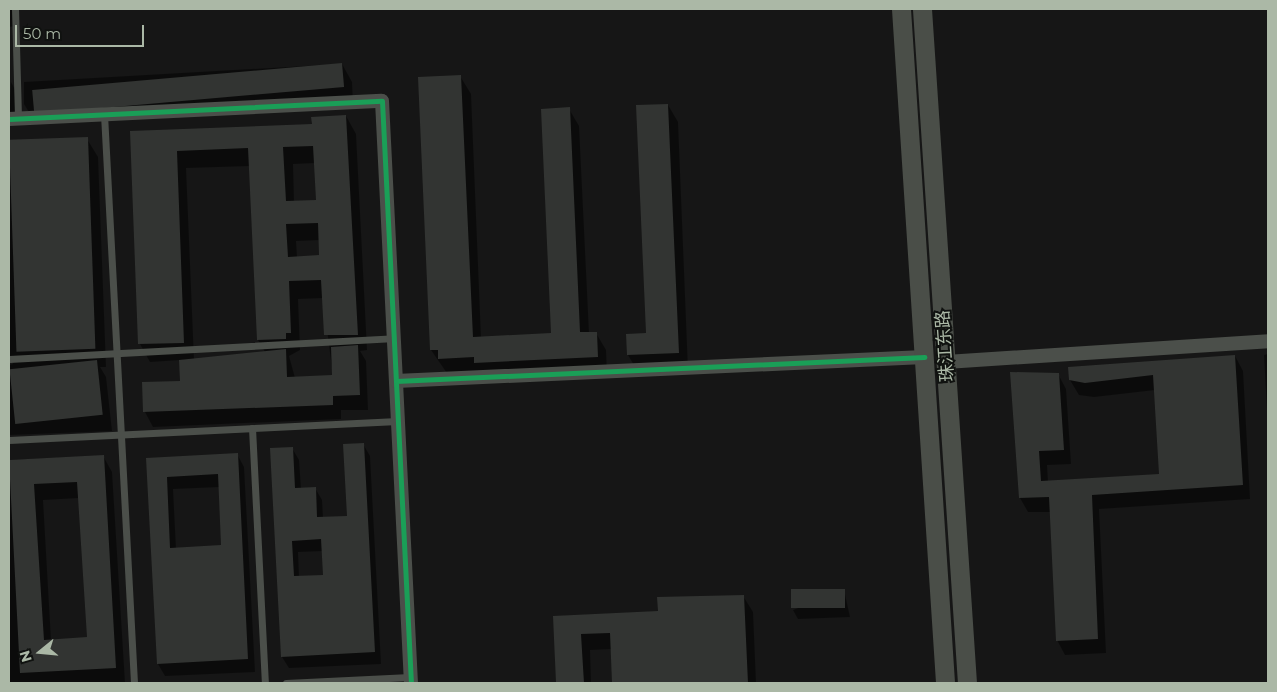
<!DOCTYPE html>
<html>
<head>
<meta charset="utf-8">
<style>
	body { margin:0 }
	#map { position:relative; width:1277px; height:692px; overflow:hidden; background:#161616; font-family:Montserrat,"Noto Sans SC",sans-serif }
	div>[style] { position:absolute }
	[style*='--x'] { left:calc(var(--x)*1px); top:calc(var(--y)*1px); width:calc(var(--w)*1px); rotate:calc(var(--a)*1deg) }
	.shadow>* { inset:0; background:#0007 }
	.building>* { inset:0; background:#323432; transform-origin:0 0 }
	.service>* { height:7px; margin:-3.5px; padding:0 3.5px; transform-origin:3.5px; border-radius:3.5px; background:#4b4f4a }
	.minor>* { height:14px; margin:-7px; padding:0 7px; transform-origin:7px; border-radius:7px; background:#4b4f4a }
	.secondary>* { height:19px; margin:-9.5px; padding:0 9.5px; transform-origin:9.5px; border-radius:9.5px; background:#4a4e48 }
	.cycleway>* { height:5px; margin:-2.5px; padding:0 2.5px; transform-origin:2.5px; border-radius:2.5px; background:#1a9f57 }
	span { translate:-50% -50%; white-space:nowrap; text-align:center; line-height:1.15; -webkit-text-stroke:4px #101210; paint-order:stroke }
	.street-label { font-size:18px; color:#abb8a6 }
	.frame { position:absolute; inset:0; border:10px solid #abb8a6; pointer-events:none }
	.north { position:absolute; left:15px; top:627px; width:50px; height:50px; -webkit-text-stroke:4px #101210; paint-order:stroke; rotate:253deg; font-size:14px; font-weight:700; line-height:20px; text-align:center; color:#abb8a6 }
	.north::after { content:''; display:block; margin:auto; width:18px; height:22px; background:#abb8a6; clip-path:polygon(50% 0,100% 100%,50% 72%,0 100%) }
	.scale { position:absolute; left:15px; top:25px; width:129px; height:22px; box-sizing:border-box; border:2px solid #abb8a6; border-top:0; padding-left:6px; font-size:15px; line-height:18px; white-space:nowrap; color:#abb8a6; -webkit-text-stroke:4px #101210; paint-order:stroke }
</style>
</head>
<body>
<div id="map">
	<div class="shadow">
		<i style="clip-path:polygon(9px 9px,13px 9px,14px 26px,9px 27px)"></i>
		<i style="clip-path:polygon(342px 64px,352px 82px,353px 105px,35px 122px,24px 104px,24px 82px)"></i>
		<i style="clip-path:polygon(460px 76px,471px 94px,481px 338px,552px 335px,569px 109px,579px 126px,589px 333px,596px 333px,606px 350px,607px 375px,449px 376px,431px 350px,419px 78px)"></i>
		<i style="clip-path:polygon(11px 82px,21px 101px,22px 123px,9px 124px)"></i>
		<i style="clip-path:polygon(668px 105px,678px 122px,688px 370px,638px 372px,628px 355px,648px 334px)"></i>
		<i style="clip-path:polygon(evenodd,346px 116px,356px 134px,367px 350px,360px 351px,366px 361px,368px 410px,341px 410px,341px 419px,153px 427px,145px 412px,181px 382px,180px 360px,150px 362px,140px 344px,131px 132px,313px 125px,346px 116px,315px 163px,318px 202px,294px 202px,293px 164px,315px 163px,346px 116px,250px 166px,258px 340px,265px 352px,194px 360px,186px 168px,250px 166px,346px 116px,320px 240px,321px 256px,297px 257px,296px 241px,320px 240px,346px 116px,323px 298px,333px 376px,295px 378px,289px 356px,300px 350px,298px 299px,323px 298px)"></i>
		<i style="clip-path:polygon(87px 139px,98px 157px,106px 367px,100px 367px,106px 377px,112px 431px,9px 435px,9px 365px,13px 364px,9px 357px,9px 142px)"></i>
		<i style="clip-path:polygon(1268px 354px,1268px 428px,1264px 355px)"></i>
		<i style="clip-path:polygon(1235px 356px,1243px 371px,1250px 499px,1099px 509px,1106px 653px,1065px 655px,1057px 640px,1051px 512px,1028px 512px,1020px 498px,1058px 374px,1066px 389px,1071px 464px,1047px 465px,1048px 482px,1161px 475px,1155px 390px,1094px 397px,1079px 395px,1070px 380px)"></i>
		<i style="clip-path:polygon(evenodd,363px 444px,370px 456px,381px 664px,289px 668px,282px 657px,292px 448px,299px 460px,301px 489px,315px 488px,322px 500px,323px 518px,348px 517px,363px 444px,323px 551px,325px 576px,299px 577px,298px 552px,323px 551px)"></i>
		<i style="clip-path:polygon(evenodd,237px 454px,244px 467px,255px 672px,165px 676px,158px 664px,148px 459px,237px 454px,220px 487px,223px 546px,176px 549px,173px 489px,220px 487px)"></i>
		<i style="clip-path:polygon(evenodd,103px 456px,112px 472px,125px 683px,9px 683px,9px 460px,103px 456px,79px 498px,88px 638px,51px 640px,43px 500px,79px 498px)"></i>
		<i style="clip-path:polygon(844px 590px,850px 617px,798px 619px,793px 610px)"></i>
		<i style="clip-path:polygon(743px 596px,753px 612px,756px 683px,614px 683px,612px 649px,590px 650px,591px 683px,557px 683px,554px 617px,659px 613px)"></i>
	</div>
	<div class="building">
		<i style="left:342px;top:63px;width:24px;height:311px;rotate:85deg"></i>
		<i style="clip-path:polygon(461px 75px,473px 337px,551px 333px,541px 109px,570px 107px,580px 332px,597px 332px,598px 357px,474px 363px,474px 357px,438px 359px,438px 350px,430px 350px,418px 77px)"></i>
		<i style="clip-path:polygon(668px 104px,679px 353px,627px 355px,626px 334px,646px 333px,636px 105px)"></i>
		<i style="clip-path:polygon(evenodd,346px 115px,358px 335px,324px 335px,321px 280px,289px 281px,291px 333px,286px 333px,286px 339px,257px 340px,248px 148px,177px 151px,184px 343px,138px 344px,130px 131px,312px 124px,311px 117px,346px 115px,313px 146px,316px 200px,286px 201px,283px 147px,313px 146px,346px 115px,318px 223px,319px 255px,288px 257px,286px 224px,318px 223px)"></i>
		<i style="left:88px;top:137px;width:212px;height:79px;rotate:88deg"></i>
		<i style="clip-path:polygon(358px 345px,360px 395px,333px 396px,333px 405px,143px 412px,142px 382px,180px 381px,179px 360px,286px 349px,287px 377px,332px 375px,331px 347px)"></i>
		<i style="clip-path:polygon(1235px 355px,1243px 485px,1092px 495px,1098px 639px,1056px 641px,1049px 497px,1019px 498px,1010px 372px,1059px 373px,1064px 450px,1039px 451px,1041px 481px,1159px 474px,1153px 375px,1085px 383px,1069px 380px,1068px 367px)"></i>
		<i style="left:97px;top:360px;width:55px;height:88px;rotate:84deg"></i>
		<i style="clip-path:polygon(evenodd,364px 443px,375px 652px,281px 657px,270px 448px,293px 447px,295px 488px,316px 487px,317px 517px,347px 516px,343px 444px,364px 443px,321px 539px,323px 575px,294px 576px,292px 541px,321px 539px)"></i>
		<i style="clip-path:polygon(evenodd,238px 453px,248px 659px,157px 664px,146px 458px,238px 453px,218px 474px,221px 545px,170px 548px,167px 477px,218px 474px)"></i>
		<i style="clip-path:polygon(evenodd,104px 455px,116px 668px,20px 673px,9px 460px,104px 455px,77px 482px,87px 637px,44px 640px,34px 484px,77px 482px)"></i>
		<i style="left:845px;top:589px;width:19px;height:54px;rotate:90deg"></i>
		<i style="clip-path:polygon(744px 595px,748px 683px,612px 683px,610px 633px,581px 634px,584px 683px,556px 683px,553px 616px,658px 611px,657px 597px)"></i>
	</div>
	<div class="service">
		<i style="--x:15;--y:9;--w:109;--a:88.4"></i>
		<i style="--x:104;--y:114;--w:570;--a:86.98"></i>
		<i style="--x:9;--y:359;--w:386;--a:-3.1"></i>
		<i style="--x:252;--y:428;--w:255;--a:87.1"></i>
		<i style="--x:9;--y:440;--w:389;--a:-2.8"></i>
		<i style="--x:286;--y:683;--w:124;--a:-2.8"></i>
	</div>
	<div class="minor">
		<i style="--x:9;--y:119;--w:373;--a:-2.8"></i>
		<i style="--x:382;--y:101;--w:583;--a:87.15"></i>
		<i style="--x:946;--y:362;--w:323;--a:-3.7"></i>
		<i style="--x:396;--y:381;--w:529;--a:-2.6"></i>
	</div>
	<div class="secondary">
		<i style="--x:901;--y:9;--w:675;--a:86.26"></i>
		<i style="--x:922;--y:9;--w:676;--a:86.18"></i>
	</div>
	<div class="cycleway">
		<i style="--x:9;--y:119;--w:373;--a:-2.8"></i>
		<i style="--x:382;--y:101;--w:583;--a:87.15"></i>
		<i style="--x:396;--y:381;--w:529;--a:-2.6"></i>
	</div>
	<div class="street-label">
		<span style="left:945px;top:346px;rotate:-94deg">珠江东路</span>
	</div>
	<div class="frame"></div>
	<div class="north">N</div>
	<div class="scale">50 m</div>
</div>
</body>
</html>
